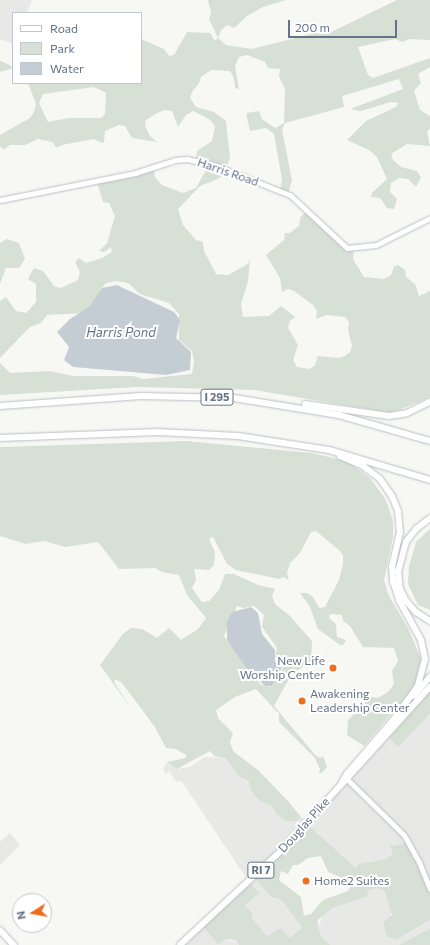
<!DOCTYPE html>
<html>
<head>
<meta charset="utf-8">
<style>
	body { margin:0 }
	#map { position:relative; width:430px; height:945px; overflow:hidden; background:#f7f8f4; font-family:Commissioner,sans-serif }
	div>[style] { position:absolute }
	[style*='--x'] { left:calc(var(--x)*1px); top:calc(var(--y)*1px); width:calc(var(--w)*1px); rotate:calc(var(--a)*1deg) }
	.built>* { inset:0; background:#e8e8e7 }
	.green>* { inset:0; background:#d7e0d5 }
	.water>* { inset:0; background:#c5cdd4 }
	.roads { filter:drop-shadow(0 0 1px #bbbfc4) drop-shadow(0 0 1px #bbbfc4) }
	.secondary>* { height:5px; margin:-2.5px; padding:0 2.5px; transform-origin:2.5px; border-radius:2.5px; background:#fff }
	.primary>* { height:5.5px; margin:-2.75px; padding:0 2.75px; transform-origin:2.75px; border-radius:2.75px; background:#fff }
	.highway>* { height:6px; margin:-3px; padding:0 3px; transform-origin:3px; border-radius:3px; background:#fff }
	.dots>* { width:11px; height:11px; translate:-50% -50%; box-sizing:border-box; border:2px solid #fff; border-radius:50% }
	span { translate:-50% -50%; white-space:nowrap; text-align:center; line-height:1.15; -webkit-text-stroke:4px #fff; paint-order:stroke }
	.shield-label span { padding:1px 3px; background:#fff; border:1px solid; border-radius:3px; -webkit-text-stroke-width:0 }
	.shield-label { font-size:11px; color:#647387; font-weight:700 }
	.street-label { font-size:12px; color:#647387 }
	.poi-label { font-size:12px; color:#647387 }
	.right { translate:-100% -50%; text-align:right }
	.left { translate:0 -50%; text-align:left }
	.water-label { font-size:13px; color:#607583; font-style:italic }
	.legend { position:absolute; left:12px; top:12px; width:130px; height:72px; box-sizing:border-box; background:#fff; border:1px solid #c1c7cf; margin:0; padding:5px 7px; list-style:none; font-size:12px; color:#647387 }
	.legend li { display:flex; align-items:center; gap:8px; height:20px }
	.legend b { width:20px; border:1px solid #c1c7cf }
	.north { position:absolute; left:12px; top:893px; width:40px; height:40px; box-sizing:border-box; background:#fff; border:1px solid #c1c7cf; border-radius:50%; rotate:259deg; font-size:11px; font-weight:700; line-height:16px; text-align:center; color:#647387 }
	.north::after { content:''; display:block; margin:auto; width:14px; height:18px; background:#ee6d1e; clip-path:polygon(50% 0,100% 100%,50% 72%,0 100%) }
	.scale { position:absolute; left:288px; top:20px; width:109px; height:18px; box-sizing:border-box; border:2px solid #647387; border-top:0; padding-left:5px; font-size:12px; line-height:14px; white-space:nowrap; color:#647387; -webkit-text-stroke:3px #fff; paint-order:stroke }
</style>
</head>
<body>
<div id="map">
	<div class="built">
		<i style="clip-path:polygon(0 0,32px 0,27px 13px,13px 13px,13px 44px,0 39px)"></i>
		<i style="clip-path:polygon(430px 714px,430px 891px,393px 854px,386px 859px,369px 862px,356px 868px,307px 824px,285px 847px,273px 899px,277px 898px,283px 902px,302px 928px,290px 938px,267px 937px,252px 918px,252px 913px,245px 905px,260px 893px,249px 882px,182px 782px,175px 781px,170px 772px,165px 773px,163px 769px,167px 762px,177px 769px,190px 767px,205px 757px,225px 758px,244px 780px,249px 782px,259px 800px,272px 806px,275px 813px,298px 821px,301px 817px,308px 821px,388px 737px,397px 744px)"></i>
		<i style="clip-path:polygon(10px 833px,20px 845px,0 865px,0 842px)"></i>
		<i style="clip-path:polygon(377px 888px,383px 891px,391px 910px,391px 917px,384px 920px,396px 940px,430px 920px,430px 928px,399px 945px,331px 945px,322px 938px,318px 927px,322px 917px,333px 908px,367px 896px,367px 891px)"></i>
		<i style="clip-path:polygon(201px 925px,230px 941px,236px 940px,239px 945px,179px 945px)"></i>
	</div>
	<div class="green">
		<i style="clip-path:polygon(evenodd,208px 0,286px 0,263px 7px,247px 16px,234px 28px,227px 25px,221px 30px,218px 38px,226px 45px,252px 49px,315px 33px,327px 34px,397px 0,430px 0,430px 40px,409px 39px,402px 42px,395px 39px,358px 47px,368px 75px,373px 78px,430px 58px,430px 67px,418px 74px,421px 83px,414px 91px,420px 110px,430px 116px,430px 129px,427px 131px,430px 146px,407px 144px,391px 154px,393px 160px,401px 167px,417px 171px,421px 177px,416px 187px,408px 179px,400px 178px,391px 183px,390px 192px,397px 199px,394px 209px,387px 208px,380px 198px,371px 197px,372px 193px,387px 179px,377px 157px,369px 150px,347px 140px,366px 121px,396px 107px,398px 103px,391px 102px,361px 111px,350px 109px,403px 89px,399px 79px,342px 96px,344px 107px,285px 123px,282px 130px,292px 180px,288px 194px,280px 190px,282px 180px,274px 134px,266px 128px,250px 131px,246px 113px,259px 111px,262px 119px,275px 128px,284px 123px,285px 89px,279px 76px,280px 69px,268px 68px,265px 62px,247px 55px,239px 57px,235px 66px,239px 89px,235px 88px,234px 78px,230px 71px,211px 70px,201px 77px,199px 83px,192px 92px,190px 98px,196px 107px,214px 112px,226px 121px,230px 159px,220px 178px,200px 186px,178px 209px,183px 225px,196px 240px,203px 242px,204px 251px,216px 274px,228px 275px,248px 264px,250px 259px,248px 281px,241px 304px,243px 317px,269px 316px,281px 306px,295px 317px,290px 321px,288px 328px,298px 345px,293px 360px,297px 367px,310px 369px,315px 365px,318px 356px,339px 358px,345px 356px,350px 352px,352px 346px,348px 330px,349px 322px,345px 317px,327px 315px,316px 319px,317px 311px,313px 305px,294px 291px,288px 289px,282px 292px,280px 278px,266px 255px,284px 240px,285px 233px,290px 233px,299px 226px,300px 218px,306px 211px,339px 243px,354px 248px,353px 259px,364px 277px,384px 279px,391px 275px,394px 266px,398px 265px,405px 270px,406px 277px,415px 284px,419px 296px,430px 291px,430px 397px,392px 413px,254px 390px,137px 387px,0 395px,0 363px,10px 373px,50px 371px,73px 376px,133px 376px,143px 379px,192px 374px,194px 362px,192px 351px,179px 340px,179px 314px,169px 303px,140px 294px,128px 283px,117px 281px,106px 283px,101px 289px,96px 302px,86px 313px,47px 315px,41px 323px,30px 327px,0 358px,0 301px,6px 297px,16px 311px,26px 313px,36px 302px,36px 284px,28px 279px,34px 268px,43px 271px,54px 286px,61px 288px,78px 280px,80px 272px,75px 262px,79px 258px,86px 263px,102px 258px,112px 252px,111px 247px,104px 252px,99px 251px,107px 243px,115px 216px,109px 203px,103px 202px,97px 182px,153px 168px,155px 177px,162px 185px,183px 193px,196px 188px,209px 165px,196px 160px,197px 151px,212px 141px,215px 126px,209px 119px,193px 111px,186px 115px,178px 127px,172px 111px,165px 110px,157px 113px,146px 120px,145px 126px,150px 136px,157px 142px,132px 138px,125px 126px,119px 125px,105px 131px,104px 142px,102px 143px,94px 139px,62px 145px,57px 148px,52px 142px,38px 139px,25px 145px,10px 145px,4px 150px,0 146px,0 135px,30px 118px,34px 112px,36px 104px,28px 83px,141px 83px,141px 39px,164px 49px,169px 56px,174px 55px,187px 32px,210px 33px,215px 41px,218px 38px,209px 19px,211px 13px,208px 0,94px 87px,106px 93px,105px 114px,101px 118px,69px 118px,48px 122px,39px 103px,43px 94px,94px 87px)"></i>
		<i style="clip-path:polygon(0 61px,8px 64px,13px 68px,0 72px)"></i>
		<i style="clip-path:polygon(7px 239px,19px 243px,25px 259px,19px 268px,6px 268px,0 284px,0 243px)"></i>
		<i style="clip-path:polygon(evenodd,186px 441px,311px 453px,347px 461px,370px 478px,386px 500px,393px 521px,393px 537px,384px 580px,389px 596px,408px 628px,421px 659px,416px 682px,409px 693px,364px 746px,347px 735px,348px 720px,371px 697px,378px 698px,388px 692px,394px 684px,392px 671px,398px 661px,394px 648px,363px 647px,350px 626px,343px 621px,342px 615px,330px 614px,329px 618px,336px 624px,337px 637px,346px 640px,343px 645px,340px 645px,318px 629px,310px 607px,300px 593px,307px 593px,313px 597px,319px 608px,325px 607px,339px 580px,343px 564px,343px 555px,340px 551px,316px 531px,311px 532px,300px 553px,290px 563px,287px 573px,289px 580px,283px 577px,279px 579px,236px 570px,227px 564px,213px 537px,209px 539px,215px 552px,214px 565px,209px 570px,194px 569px,196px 580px,192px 588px,202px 602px,209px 601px,219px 590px,225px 574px,234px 574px,258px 585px,275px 589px,272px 596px,275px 604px,290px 616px,312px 641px,311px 661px,291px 675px,274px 706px,316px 756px,321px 758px,323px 756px,327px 767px,322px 773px,319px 773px,320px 769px,315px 758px,279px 722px,279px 714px,256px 689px,235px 697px,216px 710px,218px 718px,233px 733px,230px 742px,233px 751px,259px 771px,288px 801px,301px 817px,298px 821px,286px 821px,275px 813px,272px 806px,259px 800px,250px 789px,249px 782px,240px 777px,225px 758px,214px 756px,210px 751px,177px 769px,167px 762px,186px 758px,186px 755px,176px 749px,166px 748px,155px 727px,122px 683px,115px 679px,114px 682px,132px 710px,100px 665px,123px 634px,131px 628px,142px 629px,157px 638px,169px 628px,181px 640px,198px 629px,206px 618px,187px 595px,179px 575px,162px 572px,155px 568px,119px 569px,98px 542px,65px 547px,44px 541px,26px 544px,0 536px,0 447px,186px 441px,237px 606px,244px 608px,254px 606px,264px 615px,262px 627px,277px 648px,275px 657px,282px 660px,283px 668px,271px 687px,261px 685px,224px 636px,237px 606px)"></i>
		<i style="clip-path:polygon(430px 529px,430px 610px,418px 605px,408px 584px,409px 566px,416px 542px)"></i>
		<i style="clip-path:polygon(430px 691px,430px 714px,398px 747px,389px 738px)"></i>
		<i style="clip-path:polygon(evenodd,307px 824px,356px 868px,359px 864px,386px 859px,393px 854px,390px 846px,401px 845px,407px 841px,430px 891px,430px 920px,396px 940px,387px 936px,383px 922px,392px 915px,384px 891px,377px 888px,367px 891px,368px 896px,333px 908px,318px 920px,318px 927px,322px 938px,331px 945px,239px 945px,236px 940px,226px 939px,218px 944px,202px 925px,250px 883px,260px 893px,245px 905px,252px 913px,252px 918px,267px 936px,281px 928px,290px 938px,302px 928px,283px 902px,277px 898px,272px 898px,254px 877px,307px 824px,321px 856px,328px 872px,348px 880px,352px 882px,351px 885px,348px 891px,323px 900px,311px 914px,304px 916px,301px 897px,279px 880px,281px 871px,288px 874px,293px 865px,298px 865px,308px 858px,321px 856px)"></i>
		<i style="clip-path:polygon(430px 928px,430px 945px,399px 945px)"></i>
	</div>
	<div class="water">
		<i style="clip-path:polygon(117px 285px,174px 312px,180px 320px,176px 338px,191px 352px,190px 370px,166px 375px,73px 367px,64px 360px,69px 347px,57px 332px,70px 319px,89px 307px,102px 288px)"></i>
		<i style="clip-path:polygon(251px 607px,258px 613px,262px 634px,275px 650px,275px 662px,282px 667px,272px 686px,265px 686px,247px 669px,227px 640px,227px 621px,232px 612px)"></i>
	</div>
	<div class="roads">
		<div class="secondary">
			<i style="--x:0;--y:200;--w:138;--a:-11.3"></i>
			<i style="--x:135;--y:173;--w:42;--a:-18"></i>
			<i style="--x:175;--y:160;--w:12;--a:-5"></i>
			<i style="--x:187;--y:159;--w:31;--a:13"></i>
			<i style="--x:217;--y:166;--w:79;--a:21.7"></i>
			<i style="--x:290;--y:195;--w:78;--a:42.9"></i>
			<i style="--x:347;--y:248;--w:29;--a:-6"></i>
			<i style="--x:376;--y:245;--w:60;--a:-26.6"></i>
			<i style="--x:348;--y:780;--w:78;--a:44.5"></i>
			<i style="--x:404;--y:835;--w:31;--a:61"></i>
			<i style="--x:419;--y:862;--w:29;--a:68"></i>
		</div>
		<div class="primary">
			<i style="--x:414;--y:696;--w:25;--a:-50"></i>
			<i style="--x:342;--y:784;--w:131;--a:-47.8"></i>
			<i style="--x:0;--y:930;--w:21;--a:47"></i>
			<i style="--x:180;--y:945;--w:145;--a:-43"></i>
			<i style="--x:286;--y:846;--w:81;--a:-48"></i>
			<i style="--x:340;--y:786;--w:14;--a:-60"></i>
			<i style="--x:347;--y:774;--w:82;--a:-49.5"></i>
		</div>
		<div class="highway">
			<i style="--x:305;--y:404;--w:85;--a:8.1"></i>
			<i style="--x:389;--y:416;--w:18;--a:-9"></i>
			<i style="--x:407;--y:413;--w:25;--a:-26"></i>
			<i style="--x:0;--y:406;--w:141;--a:-4.1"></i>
			<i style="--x:141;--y:396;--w:93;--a:1.2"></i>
			<i style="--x:234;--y:398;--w:106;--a:9.2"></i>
			<i style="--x:339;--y:415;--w:95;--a:15.9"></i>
			<i style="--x:0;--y:438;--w:158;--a:-2.2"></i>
			<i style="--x:158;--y:432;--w:80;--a:2.9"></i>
			<i style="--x:238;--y:436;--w:92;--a:8.7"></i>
			<i style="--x:329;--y:450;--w:105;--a:16.5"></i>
			<i style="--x:340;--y:456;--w:25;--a:23"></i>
			<i style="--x:363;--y:466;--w:21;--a:37"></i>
			<i style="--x:380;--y:479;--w:21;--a:55"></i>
			<i style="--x:392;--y:496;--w:16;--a:68"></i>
			<i style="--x:398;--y:511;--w:21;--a:85"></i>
			<i style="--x:400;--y:532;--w:35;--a:103"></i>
			<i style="--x:392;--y:566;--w:15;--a:86"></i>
			<i style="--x:393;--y:581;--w:20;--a:72"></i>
			<i style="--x:399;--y:600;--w:46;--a:61.2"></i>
			<i style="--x:421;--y:640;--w:19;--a:78"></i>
			<i style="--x:425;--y:659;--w:28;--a:105"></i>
			<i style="--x:418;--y:686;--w:34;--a:126"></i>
			<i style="--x:430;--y:518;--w:18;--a:142"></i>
			<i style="--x:416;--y:529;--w:16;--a:128"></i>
			<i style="--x:406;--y:542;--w:30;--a:105"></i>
			<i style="--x:398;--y:571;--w:18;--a:84"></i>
			<i style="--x:400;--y:589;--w:13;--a:63"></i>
			<i style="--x:406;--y:601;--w:15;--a:48"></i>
			<i style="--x:416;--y:612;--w:17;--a:33"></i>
		</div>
	</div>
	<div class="dots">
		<i style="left:333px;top:668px;background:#ee6d1e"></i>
		<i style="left:302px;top:701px;background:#ee6d1e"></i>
		<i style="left:306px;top:881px;background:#ee6d1e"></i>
	</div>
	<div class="shield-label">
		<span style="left:217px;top:397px">I 295</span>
		<span style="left:261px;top:870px">RI 7</span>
	</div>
	<div class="street-label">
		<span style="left:228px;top:172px;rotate:19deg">Harris Road</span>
		<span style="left:304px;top:825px;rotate:-48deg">Douglas Pike</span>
	</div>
	<div class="poi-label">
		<span class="right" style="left:325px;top:668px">New Life<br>Worship Center</span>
		<span class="left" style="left:310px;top:701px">Awakening<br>Leadership Center</span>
		<span class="left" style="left:314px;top:881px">Home2 Suites</span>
	</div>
	<div class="water-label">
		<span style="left:121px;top:332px">Harris Pond</span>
	</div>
	<ul class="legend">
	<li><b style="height:5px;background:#fff"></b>Road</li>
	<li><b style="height:11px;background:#d7e0d5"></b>Park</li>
	<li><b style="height:11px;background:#c5cdd4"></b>Water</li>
	</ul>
	<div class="north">N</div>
	<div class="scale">200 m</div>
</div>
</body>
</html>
